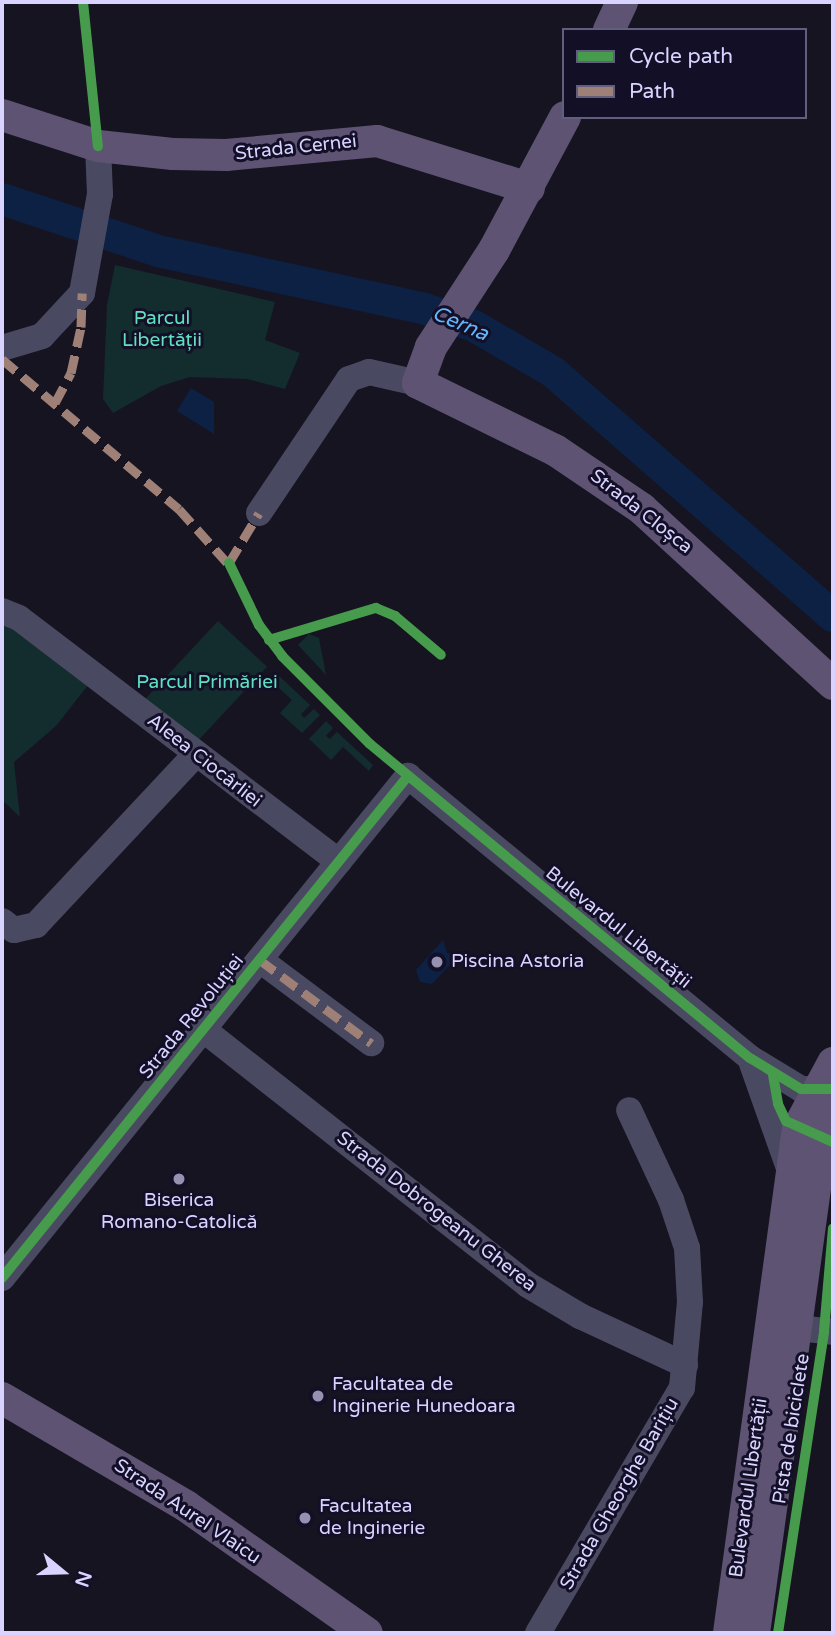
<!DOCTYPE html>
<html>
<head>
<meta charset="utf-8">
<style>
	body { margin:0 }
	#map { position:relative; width:835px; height:1635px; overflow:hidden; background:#161421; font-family:"Varela Round",sans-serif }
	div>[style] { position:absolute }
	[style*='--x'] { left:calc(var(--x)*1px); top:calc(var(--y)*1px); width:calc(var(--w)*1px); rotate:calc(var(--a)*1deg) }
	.green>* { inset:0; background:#132c2d; transform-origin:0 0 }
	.water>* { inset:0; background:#0d2144 }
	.river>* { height:32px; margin:-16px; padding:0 16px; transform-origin:16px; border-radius:16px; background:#0d2144 }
	.minor>* { height:26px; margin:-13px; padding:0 13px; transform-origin:13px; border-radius:13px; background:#4a4962 }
	.major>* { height:32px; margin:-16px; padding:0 16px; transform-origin:16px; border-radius:16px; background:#5e5373 }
	.quiet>* { height:9px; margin-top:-4.5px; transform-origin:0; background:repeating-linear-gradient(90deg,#9e8076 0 18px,transparent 0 27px) }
	.cycleway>* { height:10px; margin:-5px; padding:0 5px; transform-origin:5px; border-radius:5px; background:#469c4c }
	.dots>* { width:19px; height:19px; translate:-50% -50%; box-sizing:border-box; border:4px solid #130f26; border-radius:50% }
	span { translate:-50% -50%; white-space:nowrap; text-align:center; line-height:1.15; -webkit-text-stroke:6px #130f26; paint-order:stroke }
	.street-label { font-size:19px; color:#d9d4ff }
	.park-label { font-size:19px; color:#5fe0c0 }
	.poi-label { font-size:19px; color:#d9d4ff }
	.left { translate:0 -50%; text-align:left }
	.water-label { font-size:21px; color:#62b6ff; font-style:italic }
	.frame { position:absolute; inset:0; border:4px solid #d9d4ff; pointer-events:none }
	.legend { position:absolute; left:562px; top:28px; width:245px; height:91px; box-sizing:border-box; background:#130f26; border:2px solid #625e7d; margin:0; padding:9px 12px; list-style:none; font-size:21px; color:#d9d4ff }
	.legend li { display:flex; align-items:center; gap:14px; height:35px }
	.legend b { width:35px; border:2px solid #625e7d }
	.north { position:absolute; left:28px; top:1537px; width:70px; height:70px; -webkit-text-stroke:5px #130f26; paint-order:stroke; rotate:109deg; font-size:19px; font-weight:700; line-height:28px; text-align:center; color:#d9d4ff }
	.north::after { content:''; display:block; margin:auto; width:24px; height:32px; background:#d9d4ff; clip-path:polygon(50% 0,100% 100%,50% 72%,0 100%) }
</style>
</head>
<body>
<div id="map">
	<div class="green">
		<i style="clip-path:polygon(115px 265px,275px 302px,265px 340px,300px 353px,285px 389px,247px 379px,190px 377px,161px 386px,113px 413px,103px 399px,107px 305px)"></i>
		<i style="left:218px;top:621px;width:67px;height:107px;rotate:43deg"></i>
		<i style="clip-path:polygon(2px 622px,89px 684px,56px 726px,14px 762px,20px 817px,2px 800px)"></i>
		<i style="clip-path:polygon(309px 634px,319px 638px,326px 675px,298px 645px)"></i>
		<i style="clip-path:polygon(275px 672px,310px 705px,301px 714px,304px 718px,314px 709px,320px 715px,302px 733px,280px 713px,292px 700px,269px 679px)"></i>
		<i style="clip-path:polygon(326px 721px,333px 728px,326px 736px,330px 739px,337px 732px,373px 765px,369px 771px,343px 747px,331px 760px,309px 739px)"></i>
	</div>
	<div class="water">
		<i style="clip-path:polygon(191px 388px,214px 402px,214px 434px,177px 411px)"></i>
		<i style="clip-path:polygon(443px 940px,447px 953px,459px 955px,432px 984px,420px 982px,416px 970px)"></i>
	</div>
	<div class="river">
		<i style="--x:2;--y:199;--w:164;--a:18.4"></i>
		<i style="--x:158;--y:251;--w:270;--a:12.2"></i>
		<i style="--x:422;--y:308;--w:55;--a:19.1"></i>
		<i style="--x:474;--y:326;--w:91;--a:30.2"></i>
		<i style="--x:553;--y:372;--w:371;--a:41.1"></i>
	</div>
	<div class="minor">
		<i style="--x:2;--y:348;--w:42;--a:-16.7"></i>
		<i style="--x:42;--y:336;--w:59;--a:-47.1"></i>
		<i style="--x:82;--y:293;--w:101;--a:-79.7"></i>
		<i style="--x:100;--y:194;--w:48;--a:-92.4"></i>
		<i style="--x:259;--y:513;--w:161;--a:-56.1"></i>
		<i style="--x:349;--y:379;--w:21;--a:-19"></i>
		<i style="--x:369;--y:372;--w:50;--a:12.7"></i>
		<i style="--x:2;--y:611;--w:18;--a:22"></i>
		<i style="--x:19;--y:618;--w:402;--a:37.3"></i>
		<i style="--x:2;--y:921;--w:15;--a:37"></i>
		<i style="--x:14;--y:930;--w:23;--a:-13"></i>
		<i style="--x:36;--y:925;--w:233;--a:-46.9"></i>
		<i style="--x:260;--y:960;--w:139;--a:36.8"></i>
		<i style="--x:204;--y:1030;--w:412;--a:38.2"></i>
		<i style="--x:528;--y:1285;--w:61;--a:30.8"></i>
		<i style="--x:580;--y:1316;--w:116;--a:25"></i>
		<i style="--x:750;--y:1058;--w:120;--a:70.5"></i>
		<i style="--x:2;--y:1278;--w:646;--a:-51.04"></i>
		<i style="--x:408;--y:776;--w:443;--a:39.5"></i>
		<i style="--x:750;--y:1058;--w:60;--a:31.3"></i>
		<i style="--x:801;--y:1089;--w:32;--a:0"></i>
		<i style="--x:797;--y:1328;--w:36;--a:6"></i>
		<i style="--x:538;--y:1633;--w:284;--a:-59.6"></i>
		<i style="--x:682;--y:1388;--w:86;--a:-84.7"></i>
		<i style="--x:690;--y:1302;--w:54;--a:-93.2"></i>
		<i style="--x:687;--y:1248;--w:51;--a:-108.4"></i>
		<i style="--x:671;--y:1200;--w:99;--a:-115"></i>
	</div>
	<div class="major">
		<i style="--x:609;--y:30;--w:31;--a:-65"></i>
		<i style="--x:2;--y:115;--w:101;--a:17.9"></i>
		<i style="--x:98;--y:146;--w:75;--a:6.1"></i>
		<i style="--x:173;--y:154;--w:53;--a:1.1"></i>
		<i style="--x:226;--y:155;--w:152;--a:-5.3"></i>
		<i style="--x:377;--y:141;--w:159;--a:17.2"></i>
		<i style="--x:565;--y:117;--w:151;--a:118.1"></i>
		<i style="--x:494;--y:250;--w:116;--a:123"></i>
		<i style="--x:431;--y:347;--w:38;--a:110"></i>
		<i style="--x:418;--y:383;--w:153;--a:26.1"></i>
		<i style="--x:555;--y:450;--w:105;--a:34.1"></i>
		<i style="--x:642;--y:509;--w:259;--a:42.5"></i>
		<i style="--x:2;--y:1398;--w:213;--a:30.4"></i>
		<i style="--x:186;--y:1506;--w:221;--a:35.1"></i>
		<i style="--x:729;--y:1633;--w:510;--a:-82.22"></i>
		<i style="--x:798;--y:1128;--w:74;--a:-61.7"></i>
		<i style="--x:754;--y:1633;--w:501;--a:-82.19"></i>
		<i style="--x:822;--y:1137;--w:33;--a:-70"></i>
	</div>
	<div class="quiet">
		<i style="--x:2;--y:359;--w:232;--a:40.3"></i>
		<i style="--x:179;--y:509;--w:79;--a:48.1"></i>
		<i style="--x:55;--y:403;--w:34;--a:-62"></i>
		<i style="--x:71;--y:373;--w:47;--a:-77.7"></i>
		<i style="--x:81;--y:327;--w:34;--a:-88"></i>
		<i style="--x:229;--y:563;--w:58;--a:-59"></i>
		<i style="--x:260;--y:960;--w:139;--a:36.8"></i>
	</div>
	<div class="cycleway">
		<i style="--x:83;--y:2;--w:145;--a:84.1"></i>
		<i style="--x:229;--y:563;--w:69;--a:64.2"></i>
		<i style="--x:259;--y:625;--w:39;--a:53"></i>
		<i style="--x:282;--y:656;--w:124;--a:45"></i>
		<i style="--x:370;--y:744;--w:493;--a:39.6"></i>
		<i style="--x:750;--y:1058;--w:60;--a:31.3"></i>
		<i style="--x:801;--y:1089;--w:32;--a:0"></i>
		<i style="--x:269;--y:640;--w:112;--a:-16.7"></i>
		<i style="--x:376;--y:608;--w:21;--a:23"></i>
		<i style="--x:395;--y:616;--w:60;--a:40.3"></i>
		<i style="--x:773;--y:1075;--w:29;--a:80"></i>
		<i style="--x:778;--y:1104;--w:19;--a:65"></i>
		<i style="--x:786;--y:1121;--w:51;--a:24.1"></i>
		<i style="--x:2;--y:1278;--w:646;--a:-51.04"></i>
		<i style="--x:778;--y:1633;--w:305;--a:-81.3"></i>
		<i style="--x:824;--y:1331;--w:103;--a:-85"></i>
	</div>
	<div class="dots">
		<i style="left:437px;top:962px;background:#9591b1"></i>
		<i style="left:179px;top:1179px;background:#9591b1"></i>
		<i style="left:318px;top:1396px;background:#9591b1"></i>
		<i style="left:305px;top:1518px;background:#9591b1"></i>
	</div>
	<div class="street-label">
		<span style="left:296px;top:148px;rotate:-6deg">Strada Cernei</span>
		<span style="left:641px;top:512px;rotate:38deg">Strada Cloșca</span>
		<span style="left:204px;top:761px;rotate:38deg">Aleea Ciocârliei</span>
		<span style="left:618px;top:928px;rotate:39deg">Bulevardul Libertății</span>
		<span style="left:192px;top:1017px;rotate:-51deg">Strada Revoluției</span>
		<span style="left:436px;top:1212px;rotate:38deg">Strada Dobrogeanu Gherea</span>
		<span style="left:792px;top:1429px;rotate:-81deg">Pista de biciclete</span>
		<span style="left:749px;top:1488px;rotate:-82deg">Bulevardul Libertății</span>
		<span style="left:620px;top:1494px;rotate:-60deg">Strada Gheorghe Barițiu</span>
		<span style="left:187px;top:1512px;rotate:34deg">Strada Aurel Vlaicu</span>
	</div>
	<div class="park-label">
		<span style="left:162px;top:330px">Parcul<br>Libertății</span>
		<span style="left:207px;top:683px">Parcul Primăriei</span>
	</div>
	<div class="poi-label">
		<span class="left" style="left:451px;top:962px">Piscina Astoria</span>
		<span style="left:179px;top:1212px">Biserica<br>Romano-Catolică</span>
		<span class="left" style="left:332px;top:1396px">Facultatea de<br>Inginerie Hunedoara</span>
		<span class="left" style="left:319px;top:1518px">Facultatea<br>de Inginerie</span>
	</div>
	<div class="water-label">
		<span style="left:460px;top:324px;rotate:23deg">Cerna</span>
	</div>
	<div class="frame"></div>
	<ul class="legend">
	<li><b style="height:9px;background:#469c4c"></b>Cycle path</li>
	<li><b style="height:9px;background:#9e8076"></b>Path</li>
	</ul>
	<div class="north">N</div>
</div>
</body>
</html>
